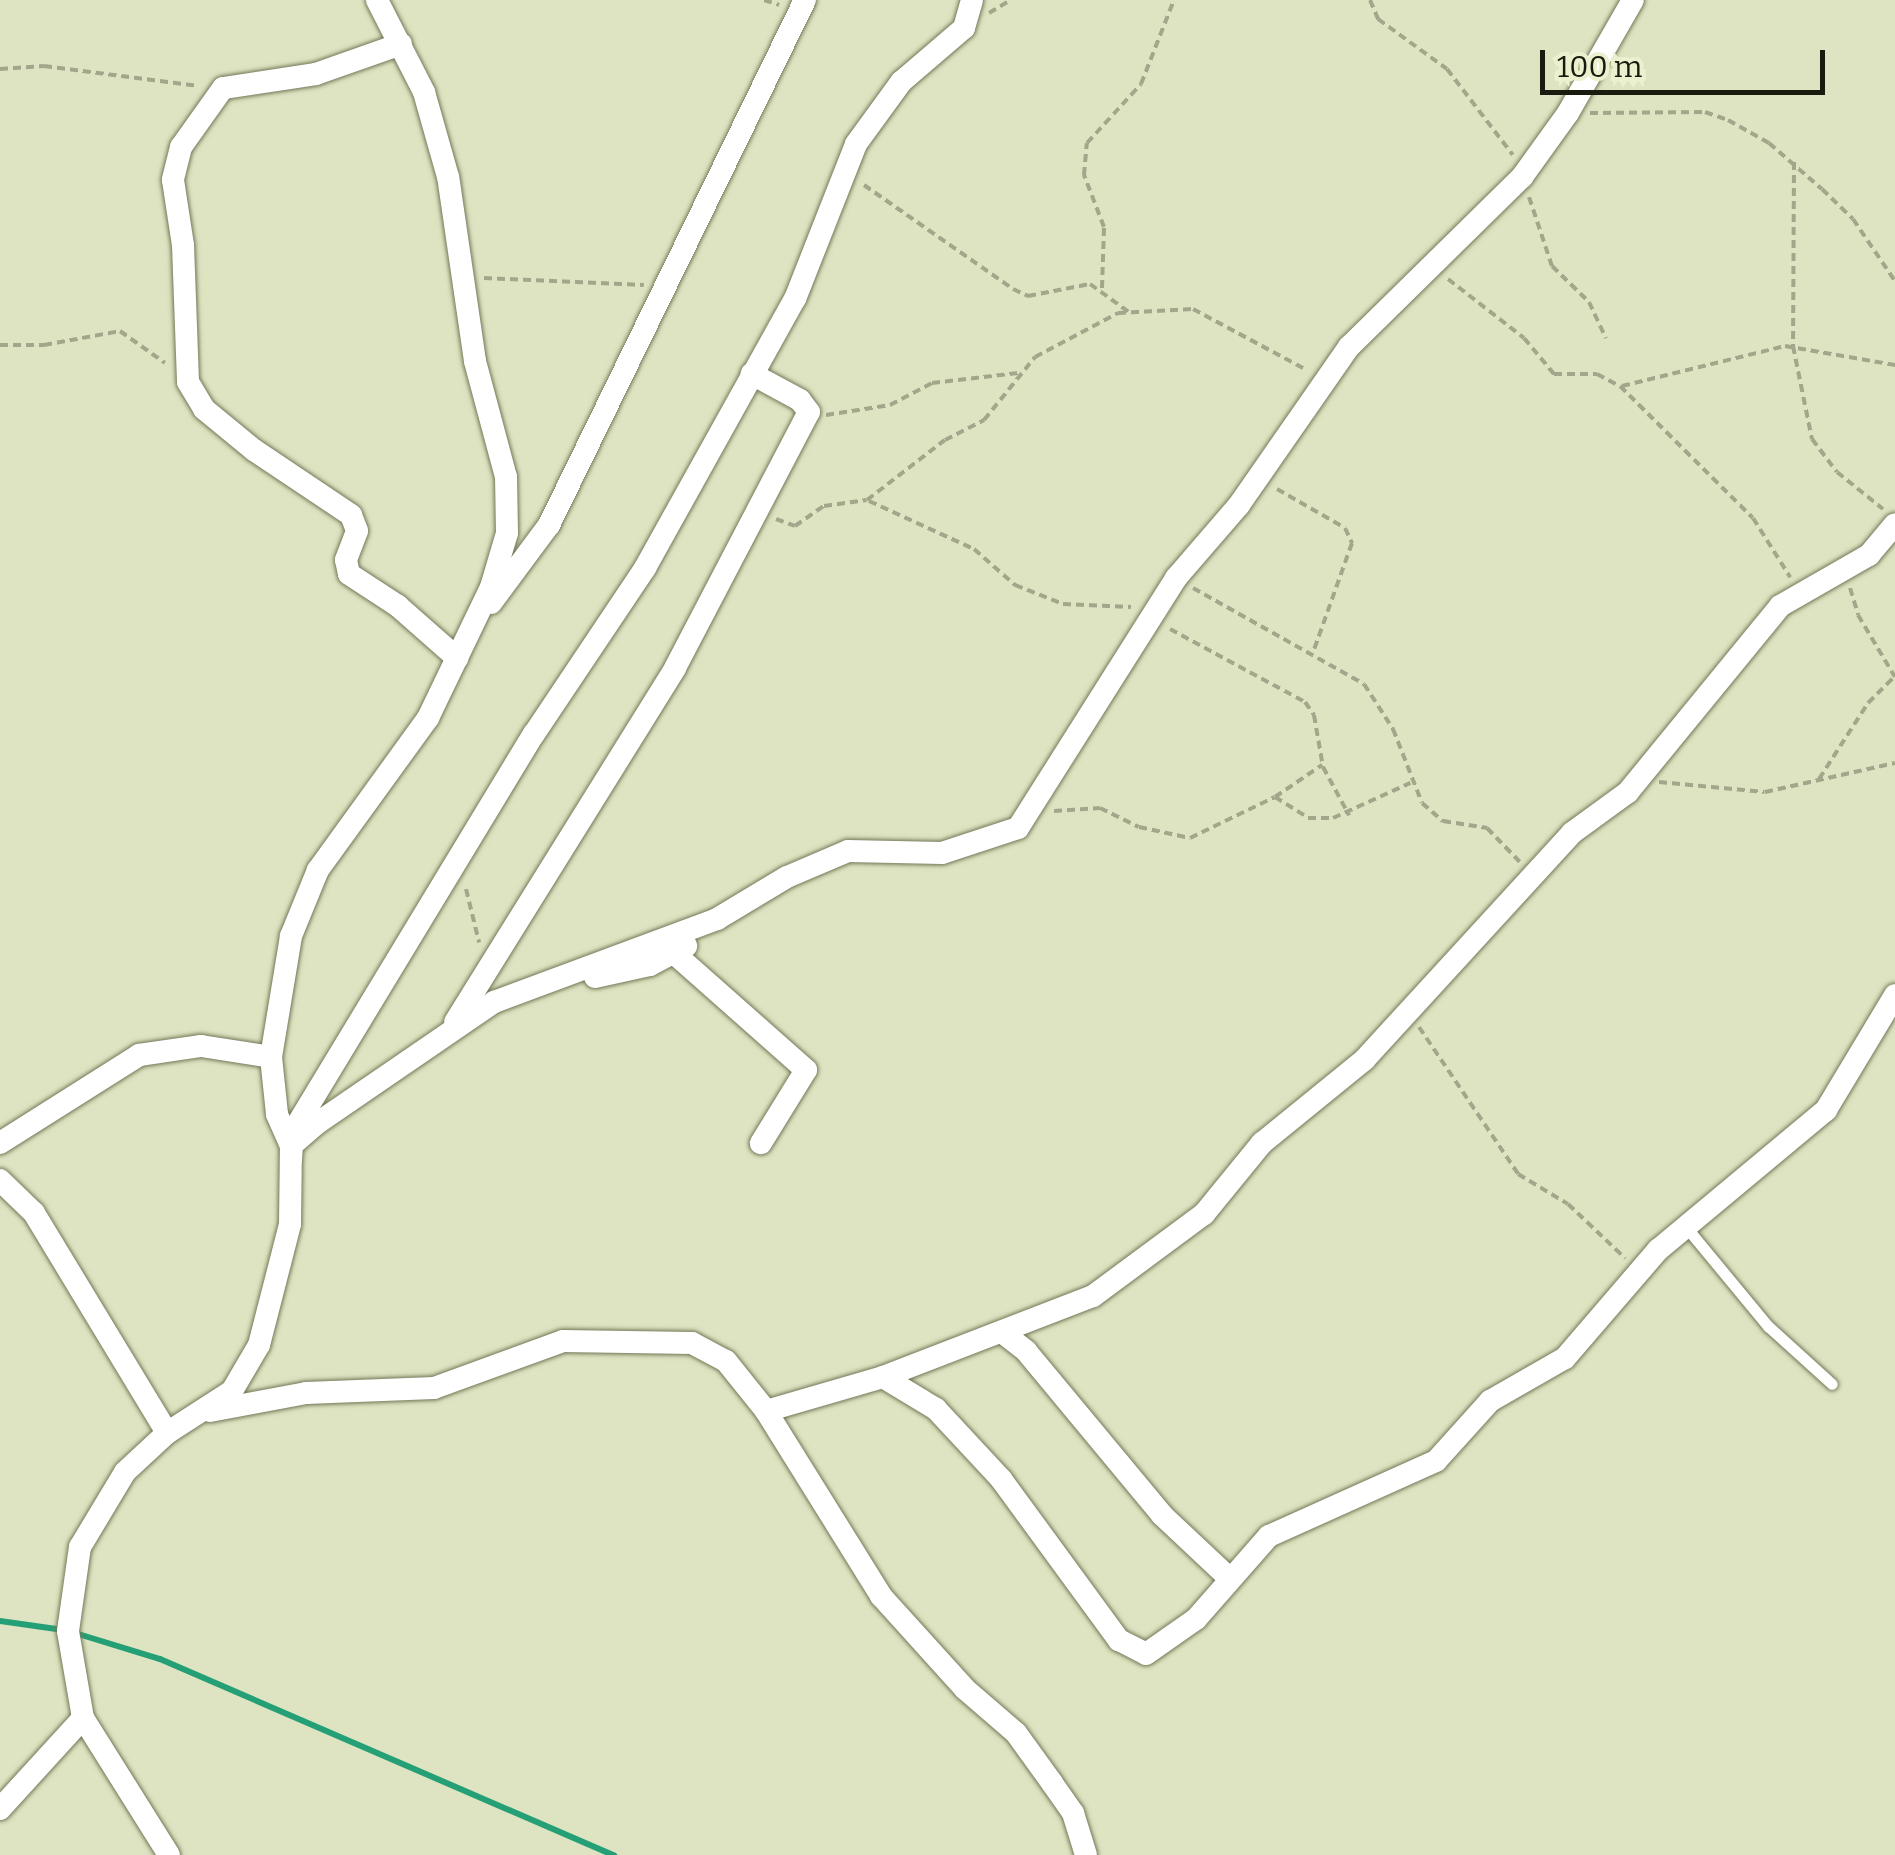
<!DOCTYPE html>
<html>
<head>
<meta charset="utf-8">
<style>
	body { margin:0 }
	#map { position:relative; width:1895px; height:1855px; overflow:hidden; background:#dee4c1; font-family:Bitter,serif }
	div>[style] { position:absolute }
	[style*='--x'] { left:calc(var(--x)*1px); top:calc(var(--y)*1px); width:calc(var(--w)*1px); rotate:calc(var(--a)*1deg) }
	.stream>* { height:6px; margin:-3px; padding:0 3px; transform-origin:3px; border-radius:3px; background:#259f75 }
	.path>* { height:4px; margin-top:-2px; transform-origin:0; background:repeating-linear-gradient(90deg,#a2a68a 0 8px,transparent 0 13px) }
	.roads { filter:drop-shadow(0 0 2px #737858) drop-shadow(0 0 2px #737858) }
	.service>* { height:11px; margin:-5.5px; padding:0 5.5px; transform-origin:5.5px; border-radius:5.5px; background:#fff }
	.minor>* { height:22px; margin:-11px; padding:0 11px; transform-origin:11px; border-radius:11px; background:#fff }
	span { translate:-50% -50%; white-space:nowrap; text-align:center; line-height:1.15; -webkit-text-stroke:10px #ebf1ce; paint-order:stroke }
	.scale { position:absolute; left:1540px; top:50px; width:285px; height:45px; box-sizing:border-box; border:5px solid #1a1b0f; border-top:0; padding-left:12px; font-size:30px; line-height:35px; white-space:nowrap; color:#1a1b0f; -webkit-text-stroke:8px #ebf1ce; paint-order:stroke }
</style>
</head>
<body>
<div id="map">
	<div class="stream">
		<i style="--x:0;--y:1621;--w:64;--a:8.1"></i>
		<i style="--x:75;--y:1633;--w:89;--a:17"></i>
		<i style="--x:160;--y:1659;--w:495;--a:23.4"></i>
	</div>
	<div class="path">
		<i style="--x:764;--y:0;--w:16;--a:18"></i>
		<i style="--x:1370;--y:0;--w:21;--a:67"></i>
		<i style="--x:1378;--y:19;--w:85;--a:35.9"></i>
		<i style="--x:1447;--y:69;--w:108;--a:52.5"></i>
		<i style="--x:989;--y:13;--w:26;--a:-31"></i>
		<i style="--x:0;--y:69;--w:44;--a:-3.9"></i>
		<i style="--x:44;--y:66;--w:156;--a:7.4"></i>
		<i style="--x:1590;--y:113;--w:115;--a:-0.5"></i>
		<i style="--x:1705;--y:112;--w:24;--a:19"></i>
		<i style="--x:1728;--y:120;--w:47;--a:29.3"></i>
		<i style="--x:1769;--y:143;--w:70;--a:41"></i>
		<i style="--x:1822;--y:189;--w:43;--a:44.1"></i>
		<i style="--x:1853;--y:219;--w:75;--a:55.9"></i>
		<i style="--x:1794;--y:162;--w:184;--a:90.3"></i>
		<i style="--x:1793;--y:346;--w:95;--a:78.5"></i>
		<i style="--x:1812;--y:439;--w:41;--a:52.9"></i>
		<i style="--x:1837;--y:472;--w:59;--a:38.8"></i>
		<i style="--x:864;--y:185;--w:182;--a:34.9"></i>
		<i style="--x:1013;--y:289;--w:17;--a:25"></i>
		<i style="--x:1028;--y:296;--w:63;--a:-11"></i>
		<i style="--x:1090;--y:284;--w:48;--a:35.7"></i>
		<i style="--x:1529;--y:197;--w:73;--a:71.6"></i>
		<i style="--x:1552;--y:266;--w:52;--a:44.2"></i>
		<i style="--x:1589;--y:302;--w:40;--a:65"></i>
		<i style="--x:484;--y:278;--w:160;--a:2.5"></i>
		<i style="--x:1448;--y:279;--w:96;--a:37.8"></i>
		<i style="--x:1524;--y:338;--w:47;--a:50.2"></i>
		<i style="--x:1554;--y:374;--w:43;--a:0"></i>
		<i style="--x:1597;--y:374;--w:26;--a:28"></i>
		<i style="--x:1620;--y:386;--w:187;--a:44.8"></i>
		<i style="--x:1753;--y:518;--w:70;--a:57.9"></i>
		<i style="--x:1102;--y:288;--w:61;--a:-88.1"></i>
		<i style="--x:1104;--y:227;--w:56;--a:-111"></i>
		<i style="--x:1084;--y:175;--w:32;--a:-85"></i>
		<i style="--x:1087;--y:143;--w:80;--a:-47.5"></i>
		<i style="--x:1141;--y:84;--w:90;--a:-68.6"></i>
		<i style="--x:0;--y:345;--w:44;--a:0"></i>
		<i style="--x:44;--y:345;--w:77;--a:-10.4"></i>
		<i style="--x:120;--y:331;--w:55;--a:35.4"></i>
		<i style="--x:1622;--y:386;--w:168;--a:-13.8"></i>
		<i style="--x:1785;--y:346;--w:112;--a:9.8"></i>
		<i style="--x:826;--y:415;--w:65;--a:-8.9"></i>
		<i style="--x:890;--y:405;--w:47;--a:-27.6"></i>
		<i style="--x:932;--y:383;--w:88;--a:-6.6"></i>
		<i style="--x:1277;--y:489;--w:78;--a:29.8"></i>
		<i style="--x:1345;--y:528;--w:17;--a:65"></i>
		<i style="--x:1352;--y:543;--w:114;--a:109.6"></i>
		<i style="--x:869;--y:501;--w:115;--a:24.6"></i>
		<i style="--x:974;--y:549;--w:55;--a:41.3"></i>
		<i style="--x:1015;--y:585;--w:52;--a:21.6"></i>
		<i style="--x:1063;--y:604;--w:68;--a:2.5"></i>
		<i style="--x:776;--y:519;--w:20;--a:20"></i>
		<i style="--x:795;--y:526;--w:35;--a:-35"></i>
		<i style="--x:824;--y:506;--w:43;--a:-7.9"></i>
		<i style="--x:867;--y:500;--w:98;--a:-37.6"></i>
		<i style="--x:945;--y:440;--w:44;--a:-27.1"></i>
		<i style="--x:984;--y:420;--w:81;--a:-51"></i>
		<i style="--x:1035;--y:357;--w:94;--a:-27.9"></i>
		<i style="--x:1118;--y:313;--w:75;--a:-3.1"></i>
		<i style="--x:1193;--y:309;--w:129;--a:28.2"></i>
		<i style="--x:1193;--y:588;--w:196;--a:29.3"></i>
		<i style="--x:1364;--y:684;--w:54;--a:57.2"></i>
		<i style="--x:1393;--y:729;--w:79;--a:68.6"></i>
		<i style="--x:1422;--y:803;--w:28;--a:41"></i>
		<i style="--x:1443;--y:821;--w:45;--a:9"></i>
		<i style="--x:1487;--y:828;--w:47;--a:45.9"></i>
		<i style="--x:1850;--y:588;--w:28;--a:73"></i>
		<i style="--x:1858;--y:615;--w:72;--a:59.2"></i>
		<i style="--x:1170;--y:629;--w:153;--a:28.4"></i>
		<i style="--x:1305;--y:702;--w:16;--a:55"></i>
		<i style="--x:1314;--y:715;--w:53;--a:80.2"></i>
		<i style="--x:1323;--y:767;--w:55;--a:61.6"></i>
		<i style="--x:1819;--y:779;--w:90;--a:-57.2"></i>
		<i style="--x:1868;--y:703;--w:38;--a:-45"></i>
		<i style="--x:1659;--y:782;--w:106;--a:5.4"></i>
		<i style="--x:1765;--y:792;--w:133;--a:-12.6"></i>
		<i style="--x:1275;--y:797;--w:39;--a:32"></i>
		<i style="--x:1308;--y:818;--w:25;--a:0"></i>
		<i style="--x:1333;--y:818;--w:85;--a:-24.4"></i>
		<i style="--x:1054;--y:811;--w:46;--a:-3.7"></i>
		<i style="--x:1100;--y:808;--w:43;--a:26"></i>
		<i style="--x:1139;--y:827;--w:52;--a:12.2"></i>
		<i style="--x:1190;--y:838;--w:94;--a:-25.8"></i>
		<i style="--x:1275;--y:797;--w:57;--a:-34.2"></i>
		<i style="--x:466;--y:889;--w:55;--a:76.2"></i>
		<i style="--x:1419;--y:1027;--w:177;--a:56"></i>
		<i style="--x:1518;--y:1174;--w:58;--a:31"></i>
		<i style="--x:1568;--y:1204;--w:79;--a:43.5"></i>
	</div>
	<div class="roads">
		<div class="service">
			<i style="--x:1686;--y:1227;--w:129;--a:50.4"></i>
			<i style="--x:1768;--y:1326;--w:86;--a:42.2"></i>
		</div>
		<div class="minor">
			<i style="--x:401;--y:44;--w:90;--a:160.6"></i>
			<i style="--x:316;--y:74;--w:94;--a:171.4"></i>
			<i style="--x:223;--y:88;--w:72;--a:125.4"></i>
			<i style="--x:181;--y:147;--w:34;--a:104"></i>
			<i style="--x:173;--y:180;--w:66;--a:81.3"></i>
			<i style="--x:183;--y:245;--w:137;--a:87.9"></i>
			<i style="--x:188;--y:382;--w:31;--a:59"></i>
			<i style="--x:204;--y:409;--w:65;--a:39.4"></i>
			<i style="--x:254;--y:450;--w:117;--a:33.8"></i>
			<i style="--x:351;--y:515;--w:17;--a:69"></i>
			<i style="--x:357;--y:531;--w:31;--a:111"></i>
			<i style="--x:346;--y:560;--w:14;--a:78"></i>
			<i style="--x:349;--y:574;--w:59;--a:33.1"></i>
			<i style="--x:398;--y:606;--w:79;--a:41.4"></i>
			<i style="--x:491;--y:603;--w:97;--a:-53.4"></i>
			<i style="--x:549;--y:525;--w:584;--a:-64.01"></i>
			<i style="--x:675;--y:954;--w:175;--a:41.5"></i>
			<i style="--x:806;--y:1070;--w:86;--a:121.7"></i>
			<i style="--x:595;--y:977;--w:56;--a:-12.3"></i>
			<i style="--x:650;--y:965;--w:41;--a:-27.8"></i>
			<i style="--x:455;--y:1022;--w:417;--a:-58.1"></i>
			<i style="--x:675;--y:668;--w:289;--a:-62.4"></i>
			<i style="--x:809;--y:412;--w:15;--a:-127"></i>
			<i style="--x:800;--y:400;--w:55;--a:-151.6"></i>
			<i style="--x:292;--y:1133;--w:467;--a:-58.8"></i>
			<i style="--x:534;--y:734;--w:200;--a:-56.2"></i>
			<i style="--x:645;--y:568;--w:308;--a:-60.9"></i>
			<i style="--x:795;--y:299;--w:167;--a:-68.5"></i>
			<i style="--x:856;--y:144;--w:77;--a:-54"></i>
			<i style="--x:901;--y:82;--w:83;--a:-40.6"></i>
			<i style="--x:964;--y:28;--w:29;--a:-74"></i>
			<i style="--x:0;--y:1143;--w:165;--a:-32.3"></i>
			<i style="--x:139;--y:1055;--w:63;--a:-8.3"></i>
			<i style="--x:201;--y:1046;--w:71;--a:8.9"></i>
			<i style="--x:291;--y:1159;--w:14;--a:-86"></i>
			<i style="--x:292;--y:1145;--w:32;--a:-41"></i>
			<i style="--x:316;--y:1124;--w:216;--a:-34.4"></i>
			<i style="--x:494;--y:1002;--w:238;--a:-20.4"></i>
			<i style="--x:717;--y:919;--w:82;--a:-31"></i>
			<i style="--x:787;--y:877;--w:66;--a:-23.1"></i>
			<i style="--x:848;--y:851;--w:94;--a:1.2"></i>
			<i style="--x:942;--y:853;--w:80;--a:-18.2"></i>
			<i style="--x:1018;--y:828;--w:296;--a:-57.7"></i>
			<i style="--x:1176;--y:578;--w:96;--a:-49.2"></i>
			<i style="--x:1239;--y:505;--w:193;--a:-55.2"></i>
			<i style="--x:1349;--y:347;--w:243;--a:-44.5"></i>
			<i style="--x:1522;--y:177;--w:79;--a:-54.3"></i>
			<i style="--x:1568;--y:113;--w:130;--a:-60.1"></i>
			<i style="--x:0;--y:1180;--w:47;--a:44.1"></i>
			<i style="--x:34;--y:1213;--w:257;--a:58.8"></i>
			<i style="--x:1002;--y:1332;--w:31;--a:38"></i>
			<i style="--x:1026;--y:1351;--w:213;--a:50.3"></i>
			<i style="--x:1162;--y:1515;--w:89;--a:43.2"></i>
			<i style="--x:883;--y:1377;--w:225;--a:-21.1"></i>
			<i style="--x:1093;--y:1296;--w:138;--a:-36.5"></i>
			<i style="--x:1204;--y:1214;--w:92;--a:-50.8"></i>
			<i style="--x:1262;--y:1143;--w:132;--a:-39.1"></i>
			<i style="--x:1364;--y:1060;--w:308;--a:-47.5"></i>
			<i style="--x:1572;--y:833;--w:69;--a:-36.2"></i>
			<i style="--x:1628;--y:792;--w:240;--a:-50.7"></i>
			<i style="--x:1780;--y:606;--w:103;--a:-29.8"></i>
			<i style="--x:1869;--y:555;--w:40;--a:-50"></i>
			<i style="--x:210;--y:1411;--w:98;--a:-10.6"></i>
			<i style="--x:306;--y:1393;--w:128;--a:-2.2"></i>
			<i style="--x:434;--y:1388;--w:137;--a:-20"></i>
			<i style="--x:563;--y:1341;--w:129;--a:0.9"></i>
			<i style="--x:692;--y:1343;--w:38;--a:28"></i>
			<i style="--x:726;--y:1361;--w:64;--a:51.3"></i>
			<i style="--x:766;--y:1411;--w:122;--a:-16.2"></i>
			<i style="--x:883;--y:1377;--w:62;--a:31.1"></i>
			<i style="--x:936;--y:1409;--w:96;--a:47.1"></i>
			<i style="--x:1001;--y:1479;--w:200;--a:53.8"></i>
			<i style="--x:1119;--y:1640;--w:30;--a:27"></i>
			<i style="--x:1146;--y:1654;--w:61;--a:-35"></i>
			<i style="--x:1196;--y:1619;--w:111;--a:-48.7"></i>
			<i style="--x:1269;--y:1536;--w:183;--a:-24.2"></i>
			<i style="--x:1436;--y:1461;--w:81;--a:-48"></i>
			<i style="--x:1490;--y:1401;--w:86;--a:-29.8"></i>
			<i style="--x:1565;--y:1358;--w:143;--a:-49.3"></i>
			<i style="--x:1658;--y:1250;--w:219;--a:-39.8"></i>
			<i style="--x:1826;--y:1110;--w:134;--a:-59"></i>
			<i style="--x:766;--y:1411;--w:218;--a:58.1"></i>
			<i style="--x:881;--y:1596;--w:125;--a:47.9"></i>
			<i style="--x:965;--y:1689;--w:67;--a:40.8"></i>
			<i style="--x:1016;--y:1733;--w:62;--a:54.2"></i>
			<i style="--x:1052;--y:1783;--w:37;--a:55"></i>
			<i style="--x:1073;--y:1813;--w:44;--a:72.8"></i>
			<i style="--x:0;--y:1809;--w:123;--a:-47.6"></i>
			<i style="--x:169;--y:1855;--w:162;--a:-122.1"></i>
			<i style="--x:83;--y:1718;--w:88;--a:-99.8"></i>
			<i style="--x:68;--y:1631;--w:85;--a:-81.9"></i>
			<i style="--x:80;--y:1547;--w:87;--a:-59"></i>
			<i style="--x:125;--y:1472;--w:57;--a:-42.9"></i>
			<i style="--x:167;--y:1433;--w:77;--a:-32.9"></i>
			<i style="--x:232;--y:1391;--w:53;--a:-59.6"></i>
			<i style="--x:259;--y:1345;--w:125;--a:-75.6"></i>
			<i style="--x:290;--y:1224;--w:78;--a:-89.3"></i>
			<i style="--x:291;--y:1146;--w:35;--a:-114"></i>
			<i style="--x:277;--y:1114;--w:57;--a:-96"></i>
			<i style="--x:271;--y:1057;--w:123;--a:-80.6"></i>
			<i style="--x:291;--y:936;--w:71;--a:-67.8"></i>
			<i style="--x:318;--y:870;--w:188;--a:-54.1"></i>
			<i style="--x:428;--y:718;--w:145;--a:-64.3"></i>
			<i style="--x:491;--y:587;--w:56;--a:-73.5"></i>
			<i style="--x:507;--y:533;--w:56;--a:-91"></i>
			<i style="--x:506;--y:477;--w:120;--a:-105"></i>
			<i style="--x:475;--y:361;--w:186;--a:-98.3"></i>
			<i style="--x:448;--y:177;--w:88;--a:-105.8"></i>
			<i style="--x:424;--y:92;--w:103;--a:-117.1"></i>
		</div>
	</div>
	<div class="scale">100 m</div>
</div>
</body>
</html>
